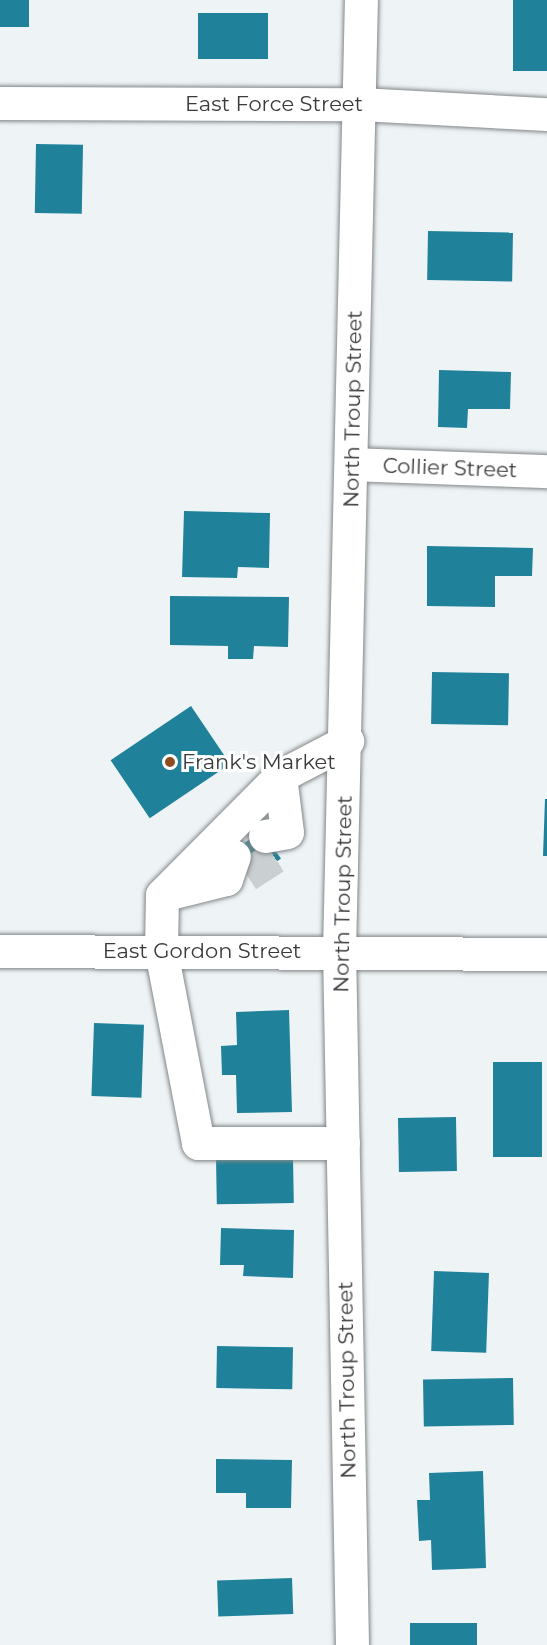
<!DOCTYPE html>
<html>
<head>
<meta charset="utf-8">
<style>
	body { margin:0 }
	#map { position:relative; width:547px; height:1645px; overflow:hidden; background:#eef4f6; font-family:Montserrat,sans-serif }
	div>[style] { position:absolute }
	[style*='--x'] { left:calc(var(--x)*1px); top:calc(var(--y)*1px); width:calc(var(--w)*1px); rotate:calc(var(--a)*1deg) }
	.building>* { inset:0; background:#1f829a; transform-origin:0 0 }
	.minor-tunnel>* { height:33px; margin-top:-16.5px; transform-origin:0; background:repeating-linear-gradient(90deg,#cacfd1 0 33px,transparent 0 49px) }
	.roads { filter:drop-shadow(0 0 2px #828789) drop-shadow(0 0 2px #828789) }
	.minor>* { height:33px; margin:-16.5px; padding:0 16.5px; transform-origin:16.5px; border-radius:16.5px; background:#fff }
	.dots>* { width:16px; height:16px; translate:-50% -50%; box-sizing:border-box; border:3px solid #fff; border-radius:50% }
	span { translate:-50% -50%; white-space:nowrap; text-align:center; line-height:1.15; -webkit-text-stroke:6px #fff; paint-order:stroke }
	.street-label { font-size:21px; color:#383a3b }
	.poi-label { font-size:21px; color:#383a3b }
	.left { translate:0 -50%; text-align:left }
</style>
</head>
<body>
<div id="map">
	<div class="building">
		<i style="left:0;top:0;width:29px;height:27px"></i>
		<i style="left:513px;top:0;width:34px;height:71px"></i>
		<i style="left:268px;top:13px;width:46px;height:70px;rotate:90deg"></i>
		<i style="left:36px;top:144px;width:47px;height:69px;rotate:1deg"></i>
		<i style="left:428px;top:231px;width:85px;height:49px;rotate:1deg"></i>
		<i style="clip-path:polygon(439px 370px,511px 372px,510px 409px,468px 409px,467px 428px,438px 427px)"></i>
		<i style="clip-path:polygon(184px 511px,270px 513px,269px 568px,238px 567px,237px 578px,182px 577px)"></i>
		<i style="clip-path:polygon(427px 546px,533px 548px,532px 576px,495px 576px,495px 607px,427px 606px)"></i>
		<i style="clip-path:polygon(170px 596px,289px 597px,288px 647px,254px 646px,253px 659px,228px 659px,228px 646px,170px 645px)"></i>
		<i style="left:432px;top:672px;width:77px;height:52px;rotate:1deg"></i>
		<i style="left:191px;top:706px;width:70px;height:97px;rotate:56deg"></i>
		<i style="clip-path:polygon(545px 799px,547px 799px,547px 856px,543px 856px)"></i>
		<i style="left:261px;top:831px;width:34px;height:36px;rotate:54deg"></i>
		<i style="clip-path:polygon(289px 1010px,292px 1112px,237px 1113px,236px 1075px,222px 1075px,221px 1046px,237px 1045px,236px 1012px)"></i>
		<i style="left:94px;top:1023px;width:50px;height:73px;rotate:2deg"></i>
		<i style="left:493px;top:1062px;width:49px;height:95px"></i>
		<i style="left:456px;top:1117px;width:54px;height:58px;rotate:89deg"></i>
		<i style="left:293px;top:1157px;width:46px;height:77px;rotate:89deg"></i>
		<i style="clip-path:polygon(221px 1228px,294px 1230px,293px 1278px,243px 1276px,244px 1265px,220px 1265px)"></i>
		<i style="left:434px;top:1271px;width:55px;height:80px;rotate:2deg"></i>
		<i style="left:217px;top:1346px;width:76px;height:42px;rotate:1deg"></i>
		<i style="left:513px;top:1378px;width:47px;height:90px;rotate:89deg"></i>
		<i style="clip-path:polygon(216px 1459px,292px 1460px,291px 1508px,246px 1508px,246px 1493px,216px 1493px)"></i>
		<i style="clip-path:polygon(483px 1471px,486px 1568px,432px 1570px,431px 1540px,419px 1541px,417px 1500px,430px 1500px,429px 1473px)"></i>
		<i style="left:292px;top:1578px;width:36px;height:75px;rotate:88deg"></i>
		<i style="left:477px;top:1623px;width:22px;height:67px;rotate:90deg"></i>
	</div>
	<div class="minor-tunnel">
		<i style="--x:247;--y:875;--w:37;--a:-33"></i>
	</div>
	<div class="roads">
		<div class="minor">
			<i style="--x:0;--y:103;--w:360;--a:0.2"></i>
			<i style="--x:360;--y:104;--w:187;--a:3.1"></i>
			<i style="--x:352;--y:464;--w:195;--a:2.1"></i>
			<i style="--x:265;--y:836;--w:22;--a:-10"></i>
			<i style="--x:287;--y:832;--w:56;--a:-97.1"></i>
			<i style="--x:162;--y:895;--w:66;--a:-14"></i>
			<i style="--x:226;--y:879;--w:24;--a:-71"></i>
			<i style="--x:0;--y:951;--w:547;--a:0.31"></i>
			<i style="--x:343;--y:1143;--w:145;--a:180"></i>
			<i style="--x:198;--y:1143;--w:196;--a:-100.9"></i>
			<i style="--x:161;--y:951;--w:56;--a:-89"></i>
			<i style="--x:162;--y:895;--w:168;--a:-45.2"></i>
			<i style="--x:280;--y:776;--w:76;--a:-27.6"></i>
			<i style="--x:352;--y:1645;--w:693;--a:-91.07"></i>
			<i style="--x:339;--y:952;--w:952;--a:-88.68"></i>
		</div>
	</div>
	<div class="dots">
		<i style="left:170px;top:762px;background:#904c1f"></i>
	</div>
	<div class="street-label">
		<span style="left:274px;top:104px">East Force Street</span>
		<span style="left:353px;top:409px;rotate:-89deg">North Troup Street</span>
		<span style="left:450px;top:468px;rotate:2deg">Collier Street</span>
		<span style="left:343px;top:894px;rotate:-89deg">North Troup Street</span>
		<span style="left:202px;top:951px">East Gordon Street</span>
		<span style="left:347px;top:1380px;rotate:-91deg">North Troup Street</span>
	</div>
	<div class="poi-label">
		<span class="left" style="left:182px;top:762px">Frank's Market</span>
	</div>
</div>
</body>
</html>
